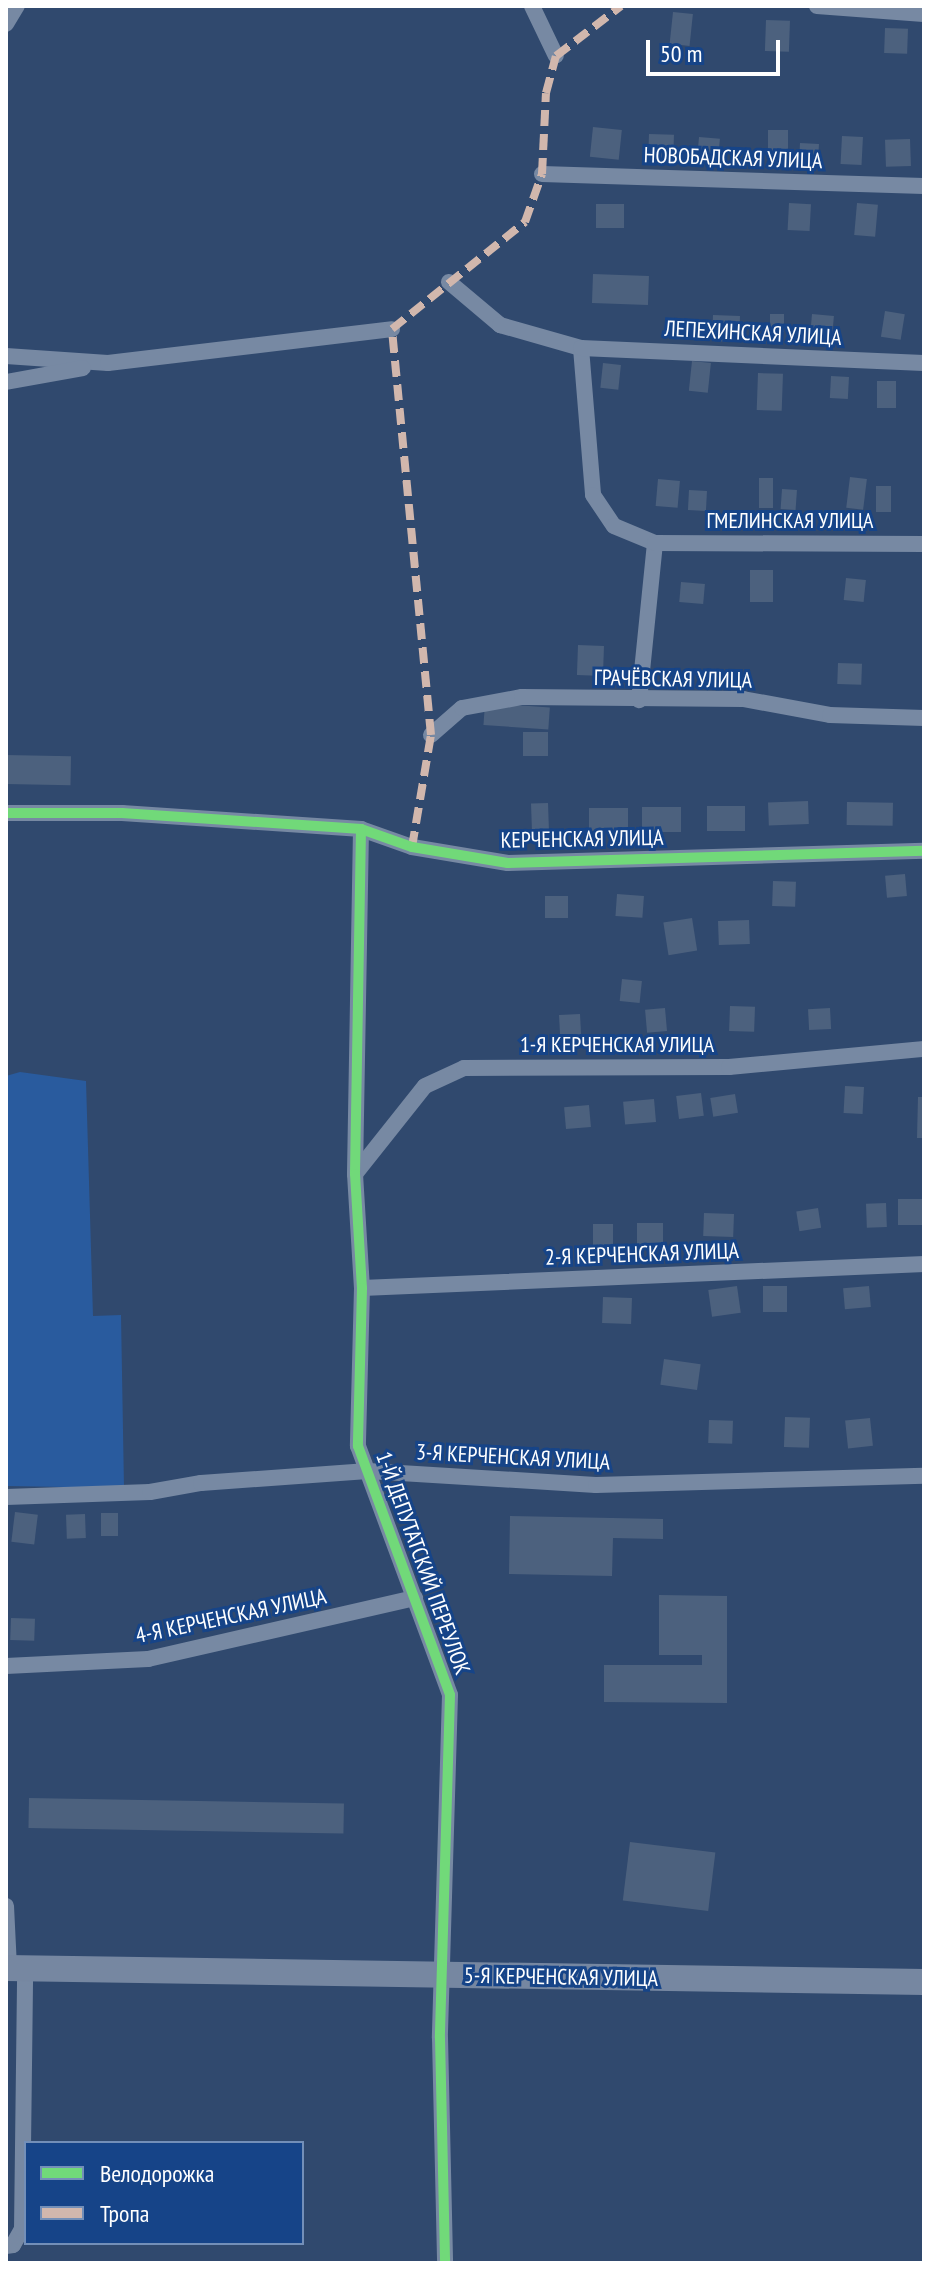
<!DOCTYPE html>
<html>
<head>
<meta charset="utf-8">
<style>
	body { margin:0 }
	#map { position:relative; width:930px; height:2269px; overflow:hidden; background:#30496e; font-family:"PT Sans Narrow",sans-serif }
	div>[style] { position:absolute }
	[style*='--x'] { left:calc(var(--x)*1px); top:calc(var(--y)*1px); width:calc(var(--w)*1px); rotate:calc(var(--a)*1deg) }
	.green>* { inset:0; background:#295b9e }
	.building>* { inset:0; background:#4c617e; transform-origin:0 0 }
	.street>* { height:16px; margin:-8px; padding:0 8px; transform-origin:8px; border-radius:8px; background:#7789a3 }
	.primary>* { height:26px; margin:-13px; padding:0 13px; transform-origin:13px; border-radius:13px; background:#7687a1 }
	.quiet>* { height:8px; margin-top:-4px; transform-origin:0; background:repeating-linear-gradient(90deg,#d1b7ad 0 16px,transparent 0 24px) }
	.cycleway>* { height:10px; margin:-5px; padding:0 5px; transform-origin:5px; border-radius:5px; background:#71d979 }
	span { translate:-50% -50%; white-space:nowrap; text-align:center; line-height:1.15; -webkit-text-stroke:6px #164488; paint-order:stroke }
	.street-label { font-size:22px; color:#fff }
	.frame { position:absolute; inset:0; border:8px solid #fff; pointer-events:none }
	.legend { position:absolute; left:24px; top:2141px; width:280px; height:104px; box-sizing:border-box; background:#164488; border:2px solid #738fb8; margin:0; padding:10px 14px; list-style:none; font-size:24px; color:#fff }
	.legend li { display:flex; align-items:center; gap:16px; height:40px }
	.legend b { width:40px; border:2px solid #738fb8 }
	.scale { position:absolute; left:646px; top:40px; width:134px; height:36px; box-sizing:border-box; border:4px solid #fff; border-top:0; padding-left:10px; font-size:24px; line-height:28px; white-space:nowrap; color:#fff; -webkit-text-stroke:6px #164488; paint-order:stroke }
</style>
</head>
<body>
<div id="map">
	<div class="green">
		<i style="clip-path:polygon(20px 1072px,86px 1081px,93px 1316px,121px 1315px,124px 1488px,6px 1486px,6px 1076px)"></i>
	</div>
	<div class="building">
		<i style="left:673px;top:12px;width:20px;height:32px;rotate:6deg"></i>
		<i style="left:766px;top:20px;width:24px;height:31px;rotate:2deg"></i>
		<i style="left:885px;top:28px;width:23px;height:25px;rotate:2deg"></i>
		<i style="left:593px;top:127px;width:29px;height:30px;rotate:6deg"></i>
		<i style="left:768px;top:130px;width:20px;height:33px"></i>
		<i style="left:649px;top:134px;width:25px;height:25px;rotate:2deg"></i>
		<i style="left:842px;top:136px;width:21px;height:28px;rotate:3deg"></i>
		<i style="left:699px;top:137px;width:21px;height:22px;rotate:5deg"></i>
		<i style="left:910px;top:139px;width:27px;height:25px;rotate:88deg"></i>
		<i style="left:800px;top:143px;width:19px;height:22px;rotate:3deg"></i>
		<i style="left:789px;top:203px;width:22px;height:27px;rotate:3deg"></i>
		<i style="left:857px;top:203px;width:21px;height:32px;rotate:5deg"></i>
		<i style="left:596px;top:204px;width:28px;height:24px"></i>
		<i style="left:593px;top:274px;width:56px;height:29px;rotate:2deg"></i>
		<i style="left:885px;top:311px;width:20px;height:26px;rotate:9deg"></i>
		<i style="left:770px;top:314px;width:14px;height:18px"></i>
		<i style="left:812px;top:314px;width:22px;height:20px;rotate:5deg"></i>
		<i style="left:713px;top:315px;width:27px;height:26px;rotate:2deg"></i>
		<i style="left:692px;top:361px;width:19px;height:30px;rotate:6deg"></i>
		<i style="left:603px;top:363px;width:18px;height:25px;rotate:6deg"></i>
		<i style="left:758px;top:373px;width:25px;height:37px;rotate:2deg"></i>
		<i style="left:831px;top:376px;width:18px;height:22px;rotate:3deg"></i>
		<i style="left:877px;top:381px;width:19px;height:27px"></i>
		<i style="left:850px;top:477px;width:17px;height:31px;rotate:7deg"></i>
		<i style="left:759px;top:478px;width:14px;height:30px"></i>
		<i style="left:658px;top:479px;width:22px;height:27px;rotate:5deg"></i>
		<i style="left:876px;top:486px;width:15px;height:26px"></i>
		<i style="left:782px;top:489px;width:15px;height:20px;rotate:4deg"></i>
		<i style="left:689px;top:490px;width:18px;height:20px;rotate:3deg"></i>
		<i style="left:750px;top:570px;width:23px;height:32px"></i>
		<i style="left:846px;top:578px;width:20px;height:22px;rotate:6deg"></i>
		<i style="left:681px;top:582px;width:24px;height:20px;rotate:5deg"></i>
		<i style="left:578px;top:645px;width:26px;height:30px;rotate:2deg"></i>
		<i style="left:838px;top:663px;width:24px;height:21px;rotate:2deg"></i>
		<i style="left:485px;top:703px;width:65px;height:22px;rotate:4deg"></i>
		<i style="left:523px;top:732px;width:25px;height:24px"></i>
		<i style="left:6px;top:755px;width:65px;height:29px;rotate:1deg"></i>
		<i style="left:808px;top:801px;width:23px;height:40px;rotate:88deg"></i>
		<i style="left:847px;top:802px;width:46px;height:23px;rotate:1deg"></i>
		<i style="left:548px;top:803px;width:26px;height:17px;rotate:88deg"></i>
		<i style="left:707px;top:806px;width:38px;height:25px"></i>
		<i style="left:681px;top:807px;width:25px;height:39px;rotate:90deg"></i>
		<i style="left:589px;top:808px;width:39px;height:23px"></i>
		<i style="left:905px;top:874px;width:22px;height:20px;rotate:85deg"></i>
		<i style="left:773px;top:881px;width:23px;height:25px;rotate:2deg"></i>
		<i style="left:617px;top:894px;width:27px;height:22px;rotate:4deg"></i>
		<i style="left:545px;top:896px;width:23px;height:22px"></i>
		<i style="left:692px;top:918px;width:33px;height:29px;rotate:81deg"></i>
		<i style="left:749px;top:920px;width:24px;height:31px;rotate:88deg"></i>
		<i style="left:622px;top:979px;width:20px;height:22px;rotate:6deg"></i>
		<i style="left:730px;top:1006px;width:25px;height:25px;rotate:2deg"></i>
		<i style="left:665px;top:1008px;width:23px;height:20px;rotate:85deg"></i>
		<i style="left:830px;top:1008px;width:21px;height:22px;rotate:87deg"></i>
		<i style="left:580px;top:1014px;width:21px;height:21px;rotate:87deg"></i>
		<i style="left:845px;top:1086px;width:19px;height:27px;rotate:3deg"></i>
		<i style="left:701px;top:1093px;width:23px;height:25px;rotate:83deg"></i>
		<i style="left:735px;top:1094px;width:19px;height:25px;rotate:81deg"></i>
		<i style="clip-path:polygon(918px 1097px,924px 1097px,924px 1138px,917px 1138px)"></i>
		<i style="left:654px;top:1099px;width:23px;height:31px;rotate:85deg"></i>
		<i style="left:589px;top:1105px;width:22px;height:25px;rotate:85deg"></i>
		<i style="left:924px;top:1199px;width:26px;height:26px;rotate:90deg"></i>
		<i style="left:886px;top:1203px;width:24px;height:20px;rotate:88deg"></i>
		<i style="left:818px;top:1208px;width:20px;height:22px;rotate:81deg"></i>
		<i style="left:704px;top:1213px;width:30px;height:23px;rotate:2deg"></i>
		<i style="left:637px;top:1223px;width:26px;height:26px"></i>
		<i style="left:593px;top:1224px;width:20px;height:28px"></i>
		<i style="left:737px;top:1286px;width:27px;height:29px;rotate:82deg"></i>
		<i style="left:763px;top:1286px;width:24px;height:26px"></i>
		<i style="left:869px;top:1286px;width:21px;height:26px;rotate:85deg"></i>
		<i style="left:603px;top:1297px;width:29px;height:26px;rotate:2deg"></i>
		<i style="left:664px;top:1359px;width:37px;height:26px;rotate:8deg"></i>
		<i style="left:785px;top:1417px;width:25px;height:30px;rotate:2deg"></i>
		<i style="left:870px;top:1418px;width:28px;height:25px;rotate:84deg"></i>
		<i style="left:709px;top:1420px;width:24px;height:23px;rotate:2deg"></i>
		<i style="left:15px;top:1512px;width:23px;height:30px;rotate:7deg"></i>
		<i style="left:101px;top:1513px;width:17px;height:23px"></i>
		<i style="left:85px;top:1514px;width:24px;height:19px;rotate:88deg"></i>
		<i style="clip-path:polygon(510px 1516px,663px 1519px,663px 1539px,613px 1538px,612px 1576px,509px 1574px)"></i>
		<i style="clip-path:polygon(659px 1595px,727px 1596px,727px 1703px,604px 1702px,604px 1665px,702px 1665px,702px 1655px,659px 1655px)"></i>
		<i style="left:11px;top:1618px;width:24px;height:22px;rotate:2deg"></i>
		<i style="left:29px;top:1798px;width:315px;height:30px;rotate:1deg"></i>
		<i style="left:630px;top:1842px;width:86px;height:59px;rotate:7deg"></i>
	</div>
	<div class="street">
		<i style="--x:532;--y:6;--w:55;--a:64.4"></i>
		<i style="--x:817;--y:6;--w:107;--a:4.3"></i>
		<i style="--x:6;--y:24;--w:21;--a:-59"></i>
		<i style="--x:542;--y:174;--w:382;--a:1.8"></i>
		<i style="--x:449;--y:282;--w:67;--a:40.1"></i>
		<i style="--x:500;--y:325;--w:84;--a:15.9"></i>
		<i style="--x:581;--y:348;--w:147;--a:85.3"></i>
		<i style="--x:593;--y:495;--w:37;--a:56"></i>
		<i style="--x:614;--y:526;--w:44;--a:22.5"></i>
		<i style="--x:655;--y:543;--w:158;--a:95.8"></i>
		<i style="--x:581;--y:348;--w:343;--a:2.5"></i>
		<i style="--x:6;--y:356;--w:102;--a:3.9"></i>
		<i style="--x:108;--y:363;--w:286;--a:-6.8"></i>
		<i style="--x:6;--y:382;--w:78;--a:-10.3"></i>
		<i style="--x:655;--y:543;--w:269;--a:0.2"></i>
		<i style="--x:431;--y:735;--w:41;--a:-41.1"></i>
		<i style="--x:462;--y:708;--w:61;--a:-10.4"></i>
		<i style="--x:522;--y:697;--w:221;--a:0.5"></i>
		<i style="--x:743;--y:699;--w:88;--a:10.4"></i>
		<i style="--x:830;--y:715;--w:94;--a:1.8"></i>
		<i style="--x:6;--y:813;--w:116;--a:0"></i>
		<i style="--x:122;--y:813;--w:240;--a:3.8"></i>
		<i style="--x:361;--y:829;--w:54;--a:19.4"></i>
		<i style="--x:412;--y:847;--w:97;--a:9.5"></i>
		<i style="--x:508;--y:863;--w:416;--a:-1.7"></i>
		<i style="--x:361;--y:829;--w:345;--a:91"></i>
		<i style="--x:355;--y:1174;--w:114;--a:86.5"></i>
		<i style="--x:362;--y:1288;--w:158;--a:91.5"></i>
		<i style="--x:358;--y:1446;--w:265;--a:69.7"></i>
		<i style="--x:450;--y:1695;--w:343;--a:91.7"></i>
		<i style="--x:440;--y:2038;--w:225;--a:88.7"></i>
		<i style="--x:355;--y:1174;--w:112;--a:-51.5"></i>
		<i style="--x:425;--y:1086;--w:43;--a:-24.8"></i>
		<i style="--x:464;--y:1068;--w:265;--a:-0.2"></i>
		<i style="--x:729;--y:1067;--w:196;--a:-5.3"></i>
		<i style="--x:362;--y:1288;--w:563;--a:-2.45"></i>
		<i style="--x:6;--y:1497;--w:144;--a:-2"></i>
		<i style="--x:150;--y:1492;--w:52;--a:-10"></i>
		<i style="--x:201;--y:1483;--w:167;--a:-4.1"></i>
		<i style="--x:368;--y:1471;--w:228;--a:3.5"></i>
		<i style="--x:596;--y:1485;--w:328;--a:-1.6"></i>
		<i style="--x:6;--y:1666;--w:142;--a:-2.8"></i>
		<i style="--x:148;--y:1659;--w:274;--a:-12.9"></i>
		<i style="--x:6;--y:1906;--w:62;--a:87.2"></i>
		<i style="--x:6;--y:2246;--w:7;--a:-8"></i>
		<i style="--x:13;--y:2245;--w:18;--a:-61"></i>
		<i style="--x:22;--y:2229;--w:260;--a:-89.3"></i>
	</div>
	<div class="primary">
		<i style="--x:6;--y:1968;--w:918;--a:0.87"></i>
	</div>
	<div class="quiet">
		<i style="--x:412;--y:847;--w:114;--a:-80.4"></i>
		<i style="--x:431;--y:735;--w:408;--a:-95.5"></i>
		<i style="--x:392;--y:329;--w:171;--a:-38.8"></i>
		<i style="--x:525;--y:222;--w:51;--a:-70.5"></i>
		<i style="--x:542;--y:174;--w:81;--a:-87.2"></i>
		<i style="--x:546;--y:93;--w:38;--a:-75"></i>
		<i style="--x:556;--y:56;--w:82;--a:-37.6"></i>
	</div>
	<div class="cycleway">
		<i style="--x:6;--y:813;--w:116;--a:0"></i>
		<i style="--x:122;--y:813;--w:240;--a:3.8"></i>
		<i style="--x:361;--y:829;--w:54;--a:19.4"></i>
		<i style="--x:412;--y:847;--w:97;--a:9.5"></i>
		<i style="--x:508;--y:863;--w:416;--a:-1.7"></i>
		<i style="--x:361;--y:829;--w:345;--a:91"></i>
		<i style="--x:355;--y:1174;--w:114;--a:86.5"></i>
		<i style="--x:362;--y:1288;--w:158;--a:91.5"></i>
		<i style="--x:358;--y:1446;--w:265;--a:69.7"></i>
		<i style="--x:450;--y:1695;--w:343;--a:91.7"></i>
		<i style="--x:440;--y:2038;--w:225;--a:88.7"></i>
	</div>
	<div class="street-label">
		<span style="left:733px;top:158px;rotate:2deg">НОВОБАДСКАЯ УЛИЦА</span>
		<span style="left:753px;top:333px;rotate:3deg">ЛЕПЕХИНСКАЯ УЛИЦА</span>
		<span style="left:790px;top:521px">ГМЕЛИНСКАЯ УЛИЦА</span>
		<span style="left:673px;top:679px;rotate:1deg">ГРАЧЁВСКАЯ УЛИЦА</span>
		<span style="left:582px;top:839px;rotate:-1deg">КЕРЧЕНСКАЯ УЛИЦА</span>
		<span style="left:617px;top:1045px">1-Я КЕРЧЕНСКАЯ УЛИЦА</span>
		<span style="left:642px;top:1254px;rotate:-2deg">2-Я КЕРЧЕНСКАЯ УЛИЦА</span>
		<span style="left:513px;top:1457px;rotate:3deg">3-Я КЕРЧЕНСКАЯ УЛИЦА</span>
		<span style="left:423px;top:1563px;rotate:70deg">1-Й ДЕПУТАТСКИЙ ПЕРЕУЛОК</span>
		<span style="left:231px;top:1616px;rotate:-12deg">4-Я КЕРЧЕНСКАЯ УЛИЦА</span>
		<span style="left:561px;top:1977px;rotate:1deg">5-Я КЕРЧЕНСКАЯ УЛИЦА</span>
	</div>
	<div class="frame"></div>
	<ul class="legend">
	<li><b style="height:10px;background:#71d979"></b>Велодорожка</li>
	<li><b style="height:10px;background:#d1b7ad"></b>Тропа</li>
	</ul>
	<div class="scale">50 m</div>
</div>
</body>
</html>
